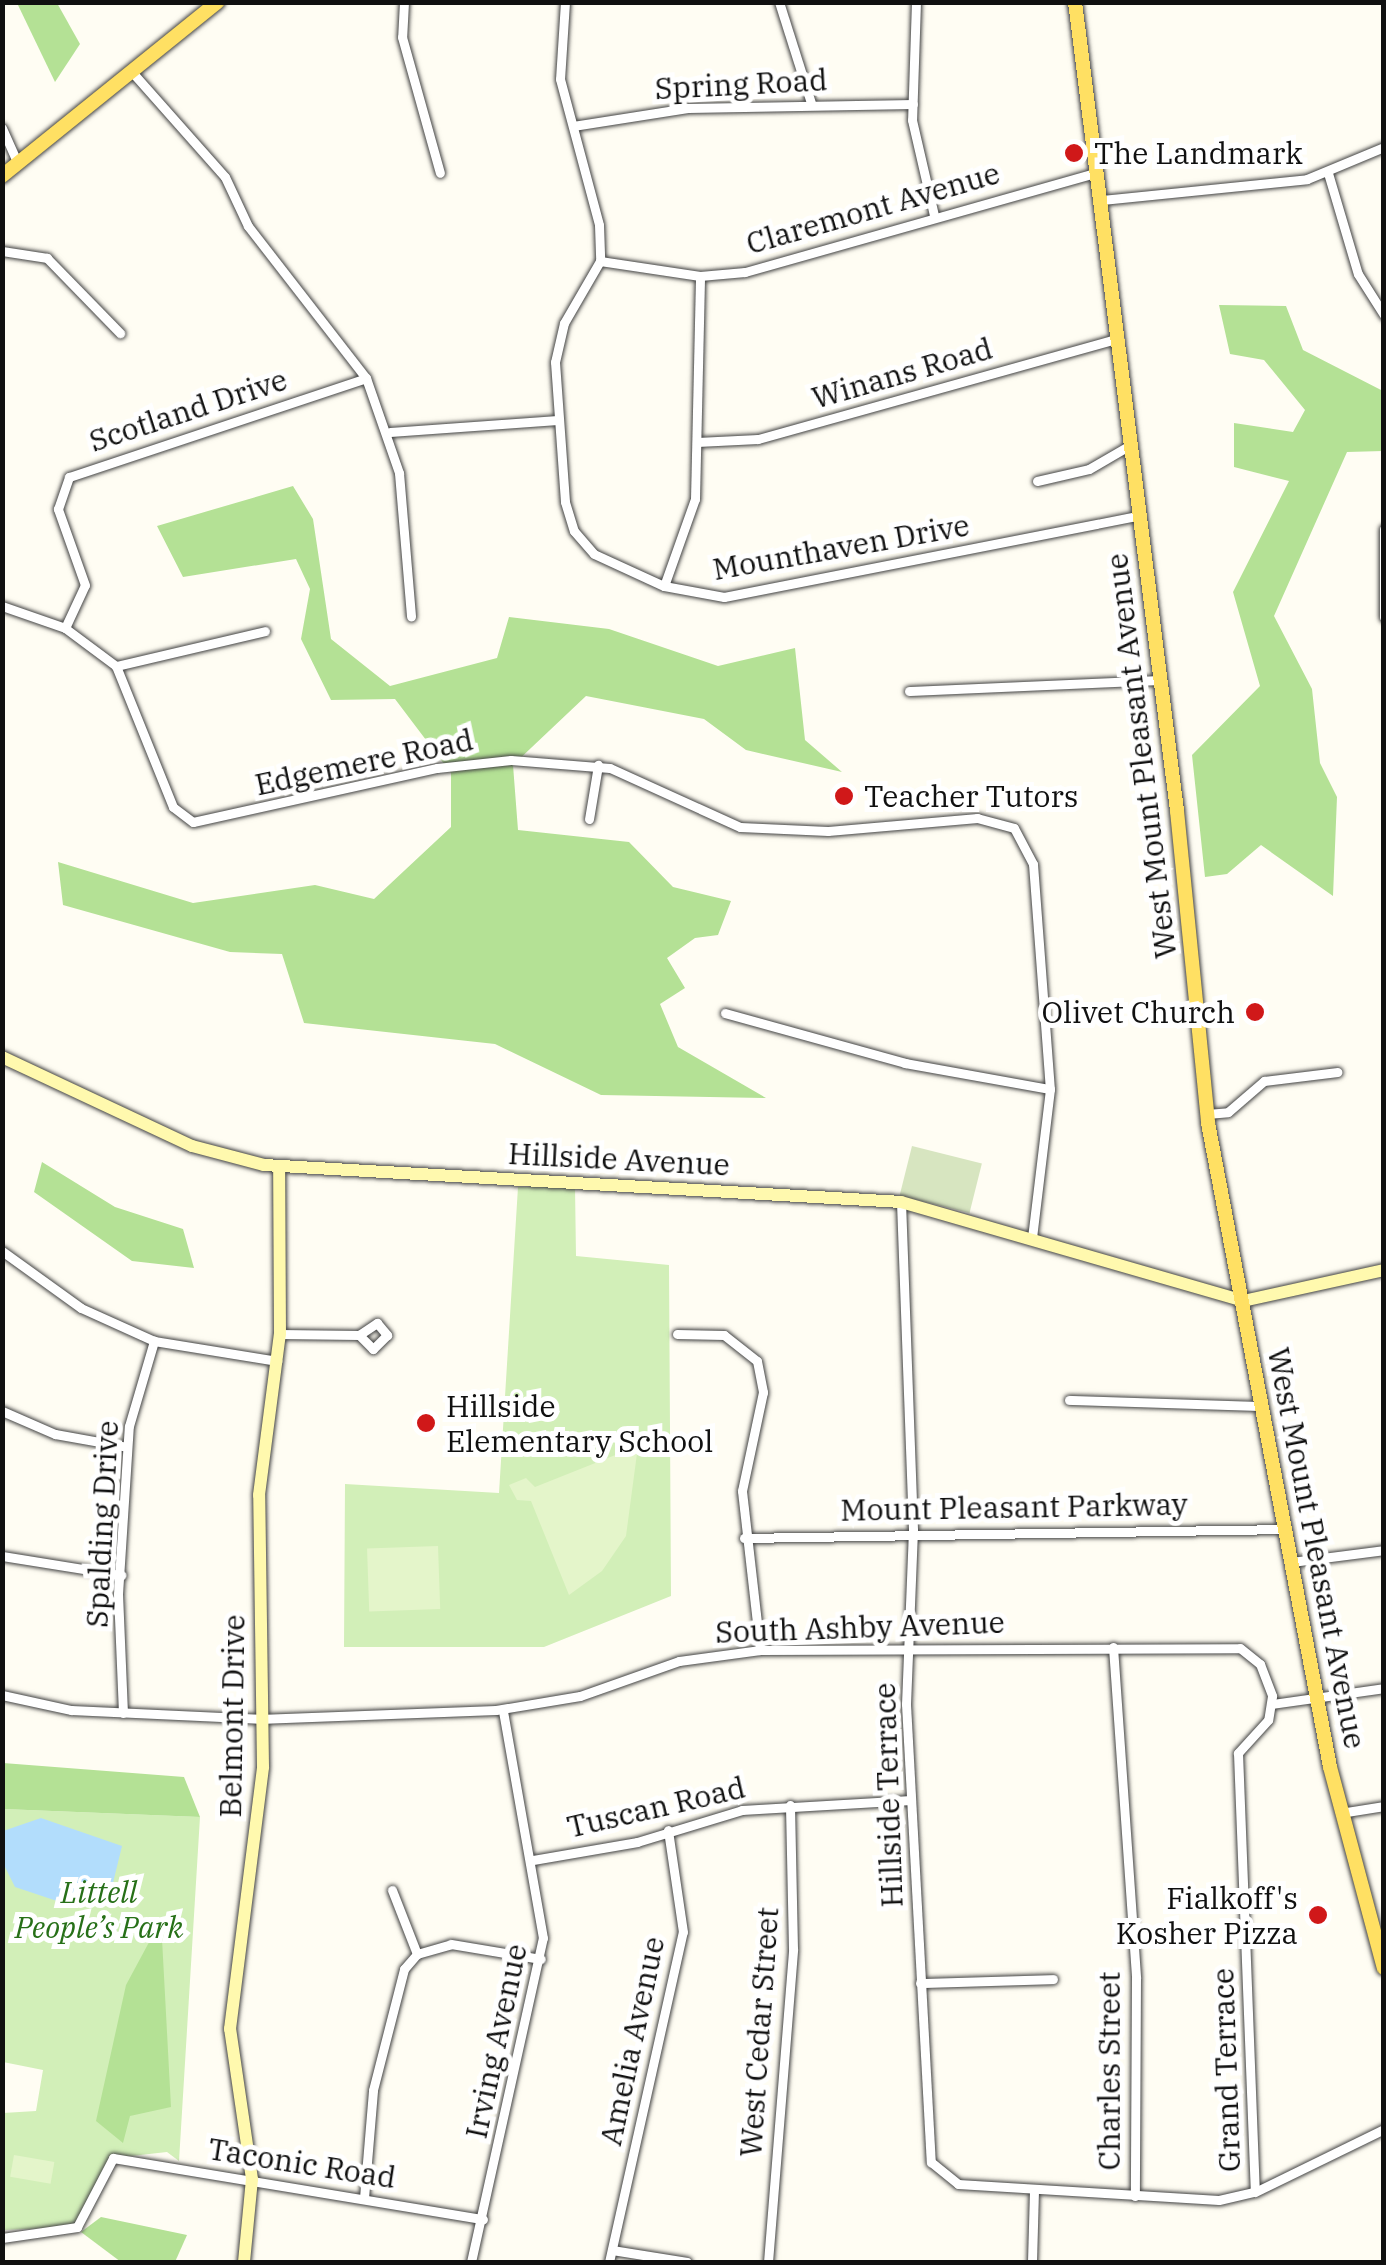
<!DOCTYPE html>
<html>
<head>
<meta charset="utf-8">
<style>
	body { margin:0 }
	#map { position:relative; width:1386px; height:2265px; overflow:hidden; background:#fffdf3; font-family:"IBM Plex Serif",serif }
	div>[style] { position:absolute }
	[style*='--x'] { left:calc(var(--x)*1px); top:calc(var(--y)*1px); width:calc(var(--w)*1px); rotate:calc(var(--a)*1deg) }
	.green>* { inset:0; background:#d2efb8 }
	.forest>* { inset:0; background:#b4e195 }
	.cemetery>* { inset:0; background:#d7e5c0; transform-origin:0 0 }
	.pitch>* { inset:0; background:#e4f5ca; transform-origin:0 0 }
	.water>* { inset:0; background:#b2ddfc }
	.roads { filter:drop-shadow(0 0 2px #434343) drop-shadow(0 0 2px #434343) }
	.street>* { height:9px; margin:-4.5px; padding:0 4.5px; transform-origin:4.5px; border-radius:4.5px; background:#fff }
	.secondary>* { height:12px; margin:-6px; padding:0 6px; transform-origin:6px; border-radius:6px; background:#fff9ae }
	.primary>* { height:14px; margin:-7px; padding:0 7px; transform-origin:7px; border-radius:7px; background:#ffe063 }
	.dots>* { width:28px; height:28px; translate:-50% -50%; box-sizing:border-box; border:5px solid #fff; border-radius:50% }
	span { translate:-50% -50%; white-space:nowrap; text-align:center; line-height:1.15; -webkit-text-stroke:10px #fff; paint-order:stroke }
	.street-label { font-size:30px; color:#101010 }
	.poi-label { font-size:30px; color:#101010 }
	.left { translate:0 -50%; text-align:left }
	.right { translate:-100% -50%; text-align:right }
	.park-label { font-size:30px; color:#277018; font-style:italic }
	.frame { position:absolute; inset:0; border:5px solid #101010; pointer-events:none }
</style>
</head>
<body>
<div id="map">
	<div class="green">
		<i style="clip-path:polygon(518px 1187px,575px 1187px,576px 1256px,669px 1265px,671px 1596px,544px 1647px,344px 1647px,345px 1484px,499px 1493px)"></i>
		<i style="clip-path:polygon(3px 1809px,200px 1817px,179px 2161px,167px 2152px,113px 2158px,77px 2227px,3px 2230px,3px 2113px,36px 2111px,43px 2070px,3px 2062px)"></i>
	</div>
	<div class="forest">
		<i style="clip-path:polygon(17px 3px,57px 3px,80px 44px,55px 82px)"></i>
		<i style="clip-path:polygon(1219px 305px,1286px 306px,1303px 350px,1383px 391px,1383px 451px,1347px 452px,1274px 616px,1312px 689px,1320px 763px,1337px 797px,1333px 896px,1261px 845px,1227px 874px,1205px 877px,1192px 755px,1260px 686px,1233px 592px,1289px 481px,1234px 467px,1234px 423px,1293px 432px,1305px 410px,1264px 360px,1230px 354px)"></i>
		<i style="clip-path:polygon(293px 486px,313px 519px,331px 639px,390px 686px,497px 658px,509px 617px,609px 629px,718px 666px,795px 648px,805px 740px,842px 772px,746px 750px,704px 719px,586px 696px,513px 765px,518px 830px,629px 842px,673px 887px,731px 901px,718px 935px,695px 938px,667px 958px,685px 988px,660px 1004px,678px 1047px,766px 1098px,601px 1095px,495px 1044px,304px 1023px,282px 954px,230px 952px,63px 905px,58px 862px,193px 903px,315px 885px,374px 899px,451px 827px,451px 773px,395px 699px,331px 700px,301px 639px,310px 589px,296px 559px,183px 577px,157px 526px)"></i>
		<i style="clip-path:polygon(42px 1162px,115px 1207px,183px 1229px,194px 1268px,132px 1261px,34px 1192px)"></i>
		<i style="clip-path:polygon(3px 1763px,184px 1777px,200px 1817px,3px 1809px)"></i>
		<i style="clip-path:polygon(161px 1920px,171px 2107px,130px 2116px,123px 2143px,96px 2121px,126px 1985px)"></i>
		<i style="clip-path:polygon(101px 2217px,187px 2235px,175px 2262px,121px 2262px,81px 2232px)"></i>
	</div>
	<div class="cemetery">
		<i style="left:912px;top:1146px;width:72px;height:51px;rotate:14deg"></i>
	</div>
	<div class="pitch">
		<i style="clip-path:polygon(638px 1446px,626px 1536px,602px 1571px,569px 1595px,531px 1501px,517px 1500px,509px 1485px,526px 1478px,535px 1487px)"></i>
		<i style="left:438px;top:1546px;width:63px;height:71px;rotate:88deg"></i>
		<i style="left:14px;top:2155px;width:41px;height:22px;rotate:10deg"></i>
	</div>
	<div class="water">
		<i style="clip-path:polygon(41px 1818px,122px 1846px,111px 1891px,66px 1904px,15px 1887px,3px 1863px,3px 1831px)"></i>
	</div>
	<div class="roads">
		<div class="street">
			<i style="--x:404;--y:2;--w:35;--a:93"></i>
			<i style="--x:402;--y:37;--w:141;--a:74.4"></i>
			<i style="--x:565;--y:2;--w:77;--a:93.7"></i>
			<i style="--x:560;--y:79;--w:151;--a:75"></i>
			<i style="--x:599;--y:225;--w:36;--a:88"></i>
			<i style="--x:600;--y:261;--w:72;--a:120.1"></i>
			<i style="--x:564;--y:323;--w:40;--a:103"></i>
			<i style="--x:555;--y:362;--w:140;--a:85.9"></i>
			<i style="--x:565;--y:502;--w:30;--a:73"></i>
			<i style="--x:574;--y:531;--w:30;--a:49"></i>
			<i style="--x:594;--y:554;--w:77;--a:24.6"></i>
			<i style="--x:664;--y:586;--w:61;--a:10.4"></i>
			<i style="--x:724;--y:597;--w:425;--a:-11.1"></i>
			<i style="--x:779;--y:2;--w:106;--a:72.4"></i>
			<i style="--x:916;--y:2;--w:118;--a:91.9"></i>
			<i style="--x:912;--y:120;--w:98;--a:77"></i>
			<i style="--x:132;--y:72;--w:140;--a:48.5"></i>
			<i style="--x:225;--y:177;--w:54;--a:64.9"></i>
			<i style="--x:248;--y:226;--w:192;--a:52.2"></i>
			<i style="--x:366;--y:378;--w:101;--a:70.8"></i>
			<i style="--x:399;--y:473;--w:144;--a:85.2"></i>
			<i style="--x:573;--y:126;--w:116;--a:-8.9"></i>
			<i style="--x:688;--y:108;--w:225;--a:-1"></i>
			<i style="--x:2;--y:128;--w:39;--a:66"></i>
			<i style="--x:1328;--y:173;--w:105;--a:73.5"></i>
			<i style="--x:1358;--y:274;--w:49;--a:57.6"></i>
			<i style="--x:1102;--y:200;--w:206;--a:-5.8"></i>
			<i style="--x:1307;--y:179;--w:83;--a:-22.6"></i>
			<i style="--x:2;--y:251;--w:46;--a:8.8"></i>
			<i style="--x:47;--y:258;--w:105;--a:45.8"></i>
			<i style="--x:600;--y:261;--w:101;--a:8.5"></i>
			<i style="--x:700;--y:276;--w:45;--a:-5.1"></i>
			<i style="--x:745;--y:272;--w:367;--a:-15.8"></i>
			<i style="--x:390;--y:432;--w:168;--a:-4.1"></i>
			<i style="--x:697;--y:442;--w:61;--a:-2.8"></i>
			<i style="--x:758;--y:439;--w:375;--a:-15.6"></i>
			<i style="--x:1037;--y:481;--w:53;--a:-13"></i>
			<i style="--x:1089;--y:469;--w:50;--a:-30.2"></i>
			<i style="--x:1384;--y:529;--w:88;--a:90"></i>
			<i style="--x:664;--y:586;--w:92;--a:-70.4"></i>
			<i style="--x:695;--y:499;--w:223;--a:-88.7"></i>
			<i style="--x:2;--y:606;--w:67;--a:19.2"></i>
			<i style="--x:65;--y:628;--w:64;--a:36.7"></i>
			<i style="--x:116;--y:666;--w:152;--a:68"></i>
			<i style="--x:173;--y:807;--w:25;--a:37"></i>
			<i style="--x:193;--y:822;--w:250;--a:-12.5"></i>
			<i style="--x:437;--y:768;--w:74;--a:-6.2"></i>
			<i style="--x:511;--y:760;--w:99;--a:4.6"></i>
			<i style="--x:610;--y:768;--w:143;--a:24.4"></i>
			<i style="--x:740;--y:827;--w:88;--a:2.6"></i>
			<i style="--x:828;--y:831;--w:150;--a:-5"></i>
			<i style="--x:977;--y:818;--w:38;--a:15"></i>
			<i style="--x:1014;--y:828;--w:41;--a:62.2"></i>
			<i style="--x:1033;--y:864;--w:226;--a:85.7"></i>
			<i style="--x:1050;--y:1089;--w:149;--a:96.9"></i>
			<i style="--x:65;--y:628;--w:47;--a:-65.1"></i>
			<i style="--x:85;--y:585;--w:81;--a:-109.6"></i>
			<i style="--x:58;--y:509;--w:34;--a:-71"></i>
			<i style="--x:69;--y:477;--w:313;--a:-18.4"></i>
			<i style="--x:116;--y:666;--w:153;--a:-13.2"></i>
			<i style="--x:909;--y:691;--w:252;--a:-2.5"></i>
			<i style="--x:589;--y:819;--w:55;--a:-80.5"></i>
			<i style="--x:725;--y:1013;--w:187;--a:15.5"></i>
			<i style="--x:905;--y:1063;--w:147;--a:10.2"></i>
			<i style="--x:1207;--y:1114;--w:21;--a:-5"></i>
			<i style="--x:1228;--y:1112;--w:48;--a:-40.7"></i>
			<i style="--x:1264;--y:1081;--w:74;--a:-7"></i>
			<i style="--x:901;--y:1202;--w:328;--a:87.9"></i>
			<i style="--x:913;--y:1530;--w:174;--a:92.3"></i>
			<i style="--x:906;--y:1704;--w:459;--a:86.9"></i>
			<i style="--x:931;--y:2162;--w:35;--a:39"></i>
			<i style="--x:958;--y:2184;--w:261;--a:3.5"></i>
			<i style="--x:1219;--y:2200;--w:37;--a:-13"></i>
			<i style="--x:1255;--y:2192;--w:144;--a:-26"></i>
			<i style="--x:2;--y:1251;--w:97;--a:35.8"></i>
			<i style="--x:81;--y:1308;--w:80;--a:24.3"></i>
			<i style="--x:154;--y:1341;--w:125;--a:9.2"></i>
			<i style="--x:280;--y:1334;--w:79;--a:0.7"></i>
			<i style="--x:359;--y:1335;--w:22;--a:-34"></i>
			<i style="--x:377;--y:1323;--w:16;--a:50"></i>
			<i style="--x:387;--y:1335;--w:20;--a:135"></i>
			<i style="--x:373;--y:1349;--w:20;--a:-135"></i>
			<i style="--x:677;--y:1334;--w:47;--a:1.2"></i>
			<i style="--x:724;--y:1335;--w:42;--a:38.2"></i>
			<i style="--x:757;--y:1361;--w:32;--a:79"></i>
			<i style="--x:763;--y:1392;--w:101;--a:102"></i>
			<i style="--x:742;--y:1491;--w:160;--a:83.5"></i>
			<i style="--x:1069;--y:1400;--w:193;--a:1.8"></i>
			<i style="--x:2;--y:1411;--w:58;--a:23.5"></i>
			<i style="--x:55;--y:1434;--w:73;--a:10.2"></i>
			<i style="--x:744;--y:1538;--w:541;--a:-0.95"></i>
			<i style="--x:2;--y:1556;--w:121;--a:9.1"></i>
			<i style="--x:1292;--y:1562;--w:93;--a:-7.4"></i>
			<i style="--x:1113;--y:1647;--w:332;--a:86"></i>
			<i style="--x:1136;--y:1978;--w:218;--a:90.3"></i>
			<i style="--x:2;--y:1695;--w:71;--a:12.3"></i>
			<i style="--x:71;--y:1710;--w:188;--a:2.7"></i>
			<i style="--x:259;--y:1719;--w:237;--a:-2.2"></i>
			<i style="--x:496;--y:1710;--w:85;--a:-9.5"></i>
			<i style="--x:580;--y:1696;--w:105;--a:-19.5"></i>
			<i style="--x:679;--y:1661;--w:82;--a:-7.7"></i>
			<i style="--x:760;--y:1650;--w:480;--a:-0.2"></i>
			<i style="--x:1240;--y:1648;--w:26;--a:39"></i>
			<i style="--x:1260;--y:1664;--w:34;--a:69"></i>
			<i style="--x:1272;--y:1696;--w:24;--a:99"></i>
			<i style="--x:1268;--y:1720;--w:45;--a:132.3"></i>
			<i style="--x:1238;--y:1753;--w:439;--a:87.8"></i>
			<i style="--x:1272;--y:1704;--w:113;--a:-8.1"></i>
			<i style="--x:123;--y:1713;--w:119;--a:-92.4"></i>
			<i style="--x:118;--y:1594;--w:168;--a:-86.3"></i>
			<i style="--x:129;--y:1426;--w:89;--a:-73.6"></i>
			<i style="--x:1340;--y:1813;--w:45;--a:-9"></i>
			<i style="--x:533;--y:1860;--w:106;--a:-9.8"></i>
			<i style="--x:637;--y:1842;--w:110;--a:-16.9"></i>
			<i style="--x:742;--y:1810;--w:169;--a:-3.4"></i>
			<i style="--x:392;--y:1890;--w:69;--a:68.7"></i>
			<i style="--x:920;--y:1983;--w:133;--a:-1.7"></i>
			<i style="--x:364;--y:2198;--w:108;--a:-85.2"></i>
			<i style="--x:373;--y:2090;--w:125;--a:-75.6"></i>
			<i style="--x:404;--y:1969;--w:20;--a:-49"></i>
			<i style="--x:417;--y:1954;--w:35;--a:-16"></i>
			<i style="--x:451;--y:1944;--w:91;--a:9.5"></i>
			<i style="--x:2;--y:2238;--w:76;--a:-8.3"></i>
			<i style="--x:77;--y:2227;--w:78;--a:-62.4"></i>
			<i style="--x:113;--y:2158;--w:375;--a:9.4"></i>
			<i style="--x:612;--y:2250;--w:76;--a:9.1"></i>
			<i style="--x:471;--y:2262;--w:332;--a:-77.5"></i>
			<i style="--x:543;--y:1938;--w:231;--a:-100"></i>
			<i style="--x:609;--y:2262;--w:338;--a:-77.4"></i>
			<i style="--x:683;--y:1932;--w:103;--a:-98.4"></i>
			<i style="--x:768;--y:2262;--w:314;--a:-85.4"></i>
			<i style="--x:793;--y:1949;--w:144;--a:-91.2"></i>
			<i style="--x:1032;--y:2262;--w:73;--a:-88.4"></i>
		</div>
		<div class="secondary">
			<i style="--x:2;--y:1057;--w:210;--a:25.1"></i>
			<i style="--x:192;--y:1146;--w:74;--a:14.8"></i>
			<i style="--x:264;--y:1165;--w:638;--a:3.32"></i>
			<i style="--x:901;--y:1202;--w:356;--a:16.1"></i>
			<i style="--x:1243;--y:1301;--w:144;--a:-12.4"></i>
			<i style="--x:244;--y:2262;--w:83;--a:-84.5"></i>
			<i style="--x:252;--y:2179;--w:152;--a:-98.3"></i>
			<i style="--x:230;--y:2029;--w:264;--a:-82.8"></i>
			<i style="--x:263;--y:1767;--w:272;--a:-90.8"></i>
			<i style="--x:259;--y:1495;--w:162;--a:-82.6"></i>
			<i style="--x:280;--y:1334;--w:167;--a:-90.3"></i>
		</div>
		<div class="primary">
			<i style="--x:1075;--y:2;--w:815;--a:82.81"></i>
			<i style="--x:1177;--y:811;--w:314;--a:84.3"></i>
			<i style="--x:1208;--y:1123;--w:655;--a:79.27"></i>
			<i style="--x:1330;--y:1767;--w:208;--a:75"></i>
			<i style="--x:2;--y:176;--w:277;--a:-38.9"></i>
		</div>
	</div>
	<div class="dots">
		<i style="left:1074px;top:153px;background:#d01819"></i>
		<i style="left:844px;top:796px;background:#d01819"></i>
		<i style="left:1255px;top:1012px;background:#d01819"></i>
		<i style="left:426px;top:1423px;background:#d01819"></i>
		<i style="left:1318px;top:1915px;background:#d01819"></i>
	</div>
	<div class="street-label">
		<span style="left:741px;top:84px;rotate:-3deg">Spring Road</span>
		<span style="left:873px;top:208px;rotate:-16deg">Claremont Avenue</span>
		<span style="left:902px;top:373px;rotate:-16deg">Winans Road</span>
		<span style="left:188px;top:410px;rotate:-18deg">Scotland Drive</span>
		<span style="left:841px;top:547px;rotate:-10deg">Mounthaven Drive</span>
		<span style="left:1141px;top:756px;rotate:-97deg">West Mount Pleasant Avenue</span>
		<span style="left:364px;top:762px;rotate:-12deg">Edgemere Road</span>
		<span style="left:619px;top:1159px;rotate:3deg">Hillside Avenue</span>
		<span style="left:1014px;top:1507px;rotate:-1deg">Mount Pleasant Parkway</span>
		<span style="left:102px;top:1524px;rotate:-87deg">Spalding Drive</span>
		<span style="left:1317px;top:1548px;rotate:79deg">West Mount Pleasant Avenue</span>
		<span style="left:860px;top:1627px;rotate:-2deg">South Ashby Avenue</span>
		<span style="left:232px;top:1716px;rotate:-89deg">Belmont Drive</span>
		<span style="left:888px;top:1795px;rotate:-92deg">Hillside Terrace</span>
		<span style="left:656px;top:1807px;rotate:-13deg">Tuscan Road</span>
		<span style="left:759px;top:2032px;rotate:-86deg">West Cedar Street</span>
		<span style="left:496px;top:2041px;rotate:-78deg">Irving Avenue</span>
		<span style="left:632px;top:2041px;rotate:-78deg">Amelia Avenue</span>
		<span style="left:1226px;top:2070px;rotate:-92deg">Grand Terrace</span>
		<span style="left:1109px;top:2071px;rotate:-90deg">Charles Street</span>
		<span style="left:302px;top:2163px;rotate:9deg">Taconic Road</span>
	</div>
	<div class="poi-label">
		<span class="left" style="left:1094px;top:153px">The Landmark</span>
		<span class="left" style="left:864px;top:796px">Teacher Tutors</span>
		<span class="right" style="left:1235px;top:1012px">Olivet Church</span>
		<span class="left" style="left:446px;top:1423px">Hillside<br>Elementary School</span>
		<span class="right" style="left:1298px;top:1915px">Fialkoff's<br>Kosher Pizza</span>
	</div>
	<div class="park-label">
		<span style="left:99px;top:1909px">Littell<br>People’s Park</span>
	</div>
	<div class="frame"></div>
</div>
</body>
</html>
